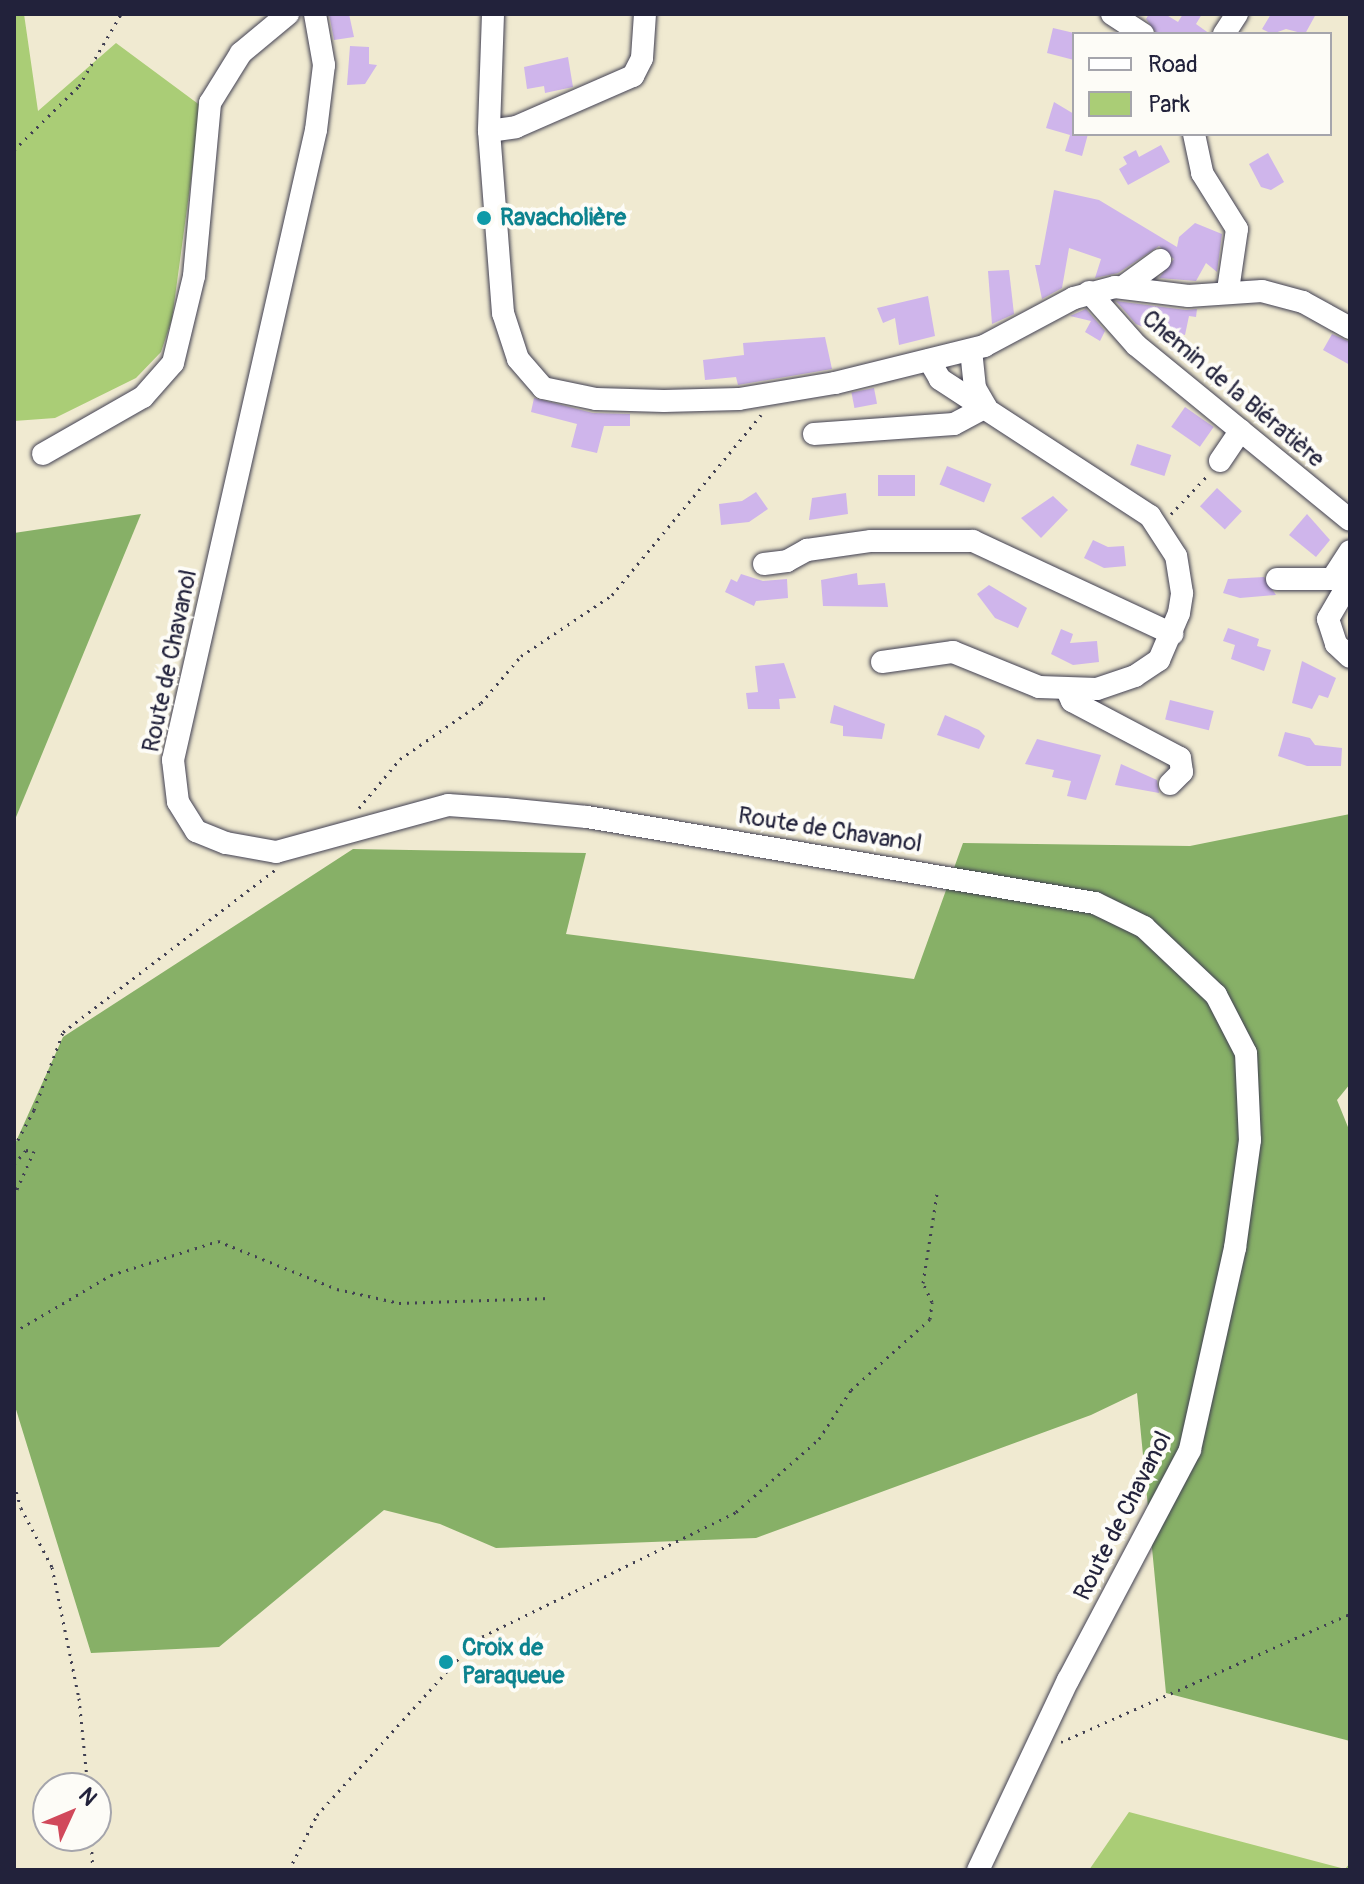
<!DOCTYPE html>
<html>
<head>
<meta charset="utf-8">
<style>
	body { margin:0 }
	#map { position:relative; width:1364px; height:1884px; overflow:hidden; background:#f0ead1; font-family:Pangolin,sans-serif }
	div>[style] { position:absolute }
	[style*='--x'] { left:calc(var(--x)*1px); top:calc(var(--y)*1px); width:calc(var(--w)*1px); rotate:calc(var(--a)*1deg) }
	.green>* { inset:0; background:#aacd76 }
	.forest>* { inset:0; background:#87b067 }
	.building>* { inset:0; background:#cfb5eb; transform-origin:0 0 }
	.path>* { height:3px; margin-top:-1.5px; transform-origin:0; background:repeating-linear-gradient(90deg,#414052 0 2px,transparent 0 8px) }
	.roads { filter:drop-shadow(0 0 2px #414052) drop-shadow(0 0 2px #414052) }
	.minor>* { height:22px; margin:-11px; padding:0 11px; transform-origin:11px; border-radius:11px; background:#fff }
	.dots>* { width:22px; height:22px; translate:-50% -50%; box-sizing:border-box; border:4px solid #fdfcf7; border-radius:50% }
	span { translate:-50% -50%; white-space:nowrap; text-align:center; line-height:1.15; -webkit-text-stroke:8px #fdfcf7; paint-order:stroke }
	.culture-label { font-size:24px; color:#0d838f; font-weight:700 }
	.left { translate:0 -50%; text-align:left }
	.street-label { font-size:24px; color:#22223b }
	.frame { position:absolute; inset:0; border:16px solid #22223b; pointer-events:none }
	.legend { position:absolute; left:1072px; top:32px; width:260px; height:104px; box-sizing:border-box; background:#fdfcf7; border:2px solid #a5a5ac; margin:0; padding:10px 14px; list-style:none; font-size:24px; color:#22223b }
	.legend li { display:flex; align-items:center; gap:16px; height:40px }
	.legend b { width:40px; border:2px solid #a5a5ac }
	.north { position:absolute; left:32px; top:1772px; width:80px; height:80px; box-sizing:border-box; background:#fdfcf7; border:2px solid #a5a5ac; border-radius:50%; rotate:46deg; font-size:22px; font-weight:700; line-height:32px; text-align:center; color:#22223b }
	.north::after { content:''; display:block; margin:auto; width:28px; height:36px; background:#d1495b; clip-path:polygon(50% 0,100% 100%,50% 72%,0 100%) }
</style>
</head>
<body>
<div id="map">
	<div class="green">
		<i style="clip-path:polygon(14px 14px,24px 14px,38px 111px,116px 43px,201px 106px,172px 319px,161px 352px,136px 378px,55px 418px,14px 421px)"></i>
		<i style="clip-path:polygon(1129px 1812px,1345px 1869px,1350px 1863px,1350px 1870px,1089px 1870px)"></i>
	</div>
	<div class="forest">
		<i style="clip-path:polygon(141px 514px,14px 822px,14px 533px)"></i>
		<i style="clip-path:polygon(1350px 814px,1350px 1084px,1337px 1100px,1350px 1132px,1350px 1741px,1166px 1693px,1137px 1393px,1091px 1415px,756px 1538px,496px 1548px,440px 1524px,384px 1510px,219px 1647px,91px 1653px,14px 1403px,14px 1146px,63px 1037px,353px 849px,586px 853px,566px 934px,914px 979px,963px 843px,1190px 846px)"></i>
	</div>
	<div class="building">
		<i style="clip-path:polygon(329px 14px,349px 14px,354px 37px,334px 40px)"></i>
		<i style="clip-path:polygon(1149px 14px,1165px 14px,1178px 22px,1183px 14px,1202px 14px,1196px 24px,1210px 34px,1157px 34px,1146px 19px)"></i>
		<i style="clip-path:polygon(1271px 14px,1316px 14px,1305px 34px,1286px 29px,1272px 34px,1262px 29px)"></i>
		<i style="clip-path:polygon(1053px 28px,1074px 33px,1074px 60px,1047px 53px)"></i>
		<i style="clip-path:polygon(350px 46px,369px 47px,369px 64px,377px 65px,365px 84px,347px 85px)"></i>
		<i style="clip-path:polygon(568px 57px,573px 87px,545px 93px,544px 86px,527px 89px,524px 67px)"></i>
		<i style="clip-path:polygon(1054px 102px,1074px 114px,1074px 134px,1088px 134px,1082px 156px,1065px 151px,1070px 135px,1046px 128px)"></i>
		<i style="clip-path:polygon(1161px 145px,1170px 162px,1128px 185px,1119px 169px,1127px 164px,1123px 157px,1136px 150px,1139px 157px)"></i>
		<i style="clip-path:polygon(1268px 153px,1284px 182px,1271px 190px,1261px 187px,1249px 164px)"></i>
		<i style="clip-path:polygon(1054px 190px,1099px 200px,1177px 247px,1179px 237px,1195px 223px,1222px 234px,1217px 272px,1206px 263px,1196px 281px,1159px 278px,1174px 259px,1159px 246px,1118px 273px,1095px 278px,1101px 259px,1069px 248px,1062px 288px,1042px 299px,1035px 265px,1040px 265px)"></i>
		<i style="clip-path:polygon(1009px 270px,1014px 314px,992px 324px,988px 271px)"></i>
		<i style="clip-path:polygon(928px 296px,935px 336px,899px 345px,895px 318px,883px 323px,877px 308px)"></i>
		<i style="clip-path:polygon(1116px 301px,1186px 310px,1197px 309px,1196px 317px,1189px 316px,1185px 335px,1178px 334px,1175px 341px,1136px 324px)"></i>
		<i style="clip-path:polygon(1086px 309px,1105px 331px,1100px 341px,1085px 332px,1091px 321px,1070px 316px)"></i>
		<i style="clip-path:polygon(1332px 334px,1350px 342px,1350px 365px,1323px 350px)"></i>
		<i style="clip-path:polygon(825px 337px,832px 369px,738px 385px,736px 377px,705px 380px,703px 360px,744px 355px,743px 343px)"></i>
		<i style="left:874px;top:388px;width:16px;height:23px;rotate:79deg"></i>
		<i style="clip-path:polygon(534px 398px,593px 413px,630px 414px,630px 426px,604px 426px,597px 453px,571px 447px,577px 424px,531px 412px)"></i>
		<i style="left:1185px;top:407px;width:35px;height:24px;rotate:35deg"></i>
		<i style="left:1137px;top:444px;width:36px;height:22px;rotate:18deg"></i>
		<i style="left:947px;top:466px;width:48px;height:20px;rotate:22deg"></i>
		<i style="left:878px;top:475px;width:37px;height:21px"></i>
		<i style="left:1217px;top:488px;width:34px;height:25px;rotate:43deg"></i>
		<i style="clip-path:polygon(756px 492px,768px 509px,749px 522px,721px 525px,719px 504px,742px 501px)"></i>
		<i style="clip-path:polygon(846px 493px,848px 514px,809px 520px,812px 498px)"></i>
		<i style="clip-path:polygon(1053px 496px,1068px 510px,1041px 538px,1021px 518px)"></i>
		<i style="clip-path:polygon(1307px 514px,1330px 540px,1316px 557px,1289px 535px)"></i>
		<i style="clip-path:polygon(1093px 540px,1108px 547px,1124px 546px,1126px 566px,1104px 568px,1084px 558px)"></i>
		<i style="clip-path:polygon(857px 573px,858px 585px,885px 583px,888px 607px,823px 606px,821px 580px)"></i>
		<i style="clip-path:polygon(741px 574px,763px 581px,787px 579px,788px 598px,756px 601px,754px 606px,725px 592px,731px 579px,737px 582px)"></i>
		<i style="clip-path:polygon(1264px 577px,1276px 595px,1240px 598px,1223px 593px,1228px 579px)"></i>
		<i style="clip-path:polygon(989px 585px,1027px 608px,1018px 628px,995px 618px,977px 594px)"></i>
		<i style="clip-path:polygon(1228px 628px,1259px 639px,1257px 646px,1271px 650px,1264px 671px,1231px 659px,1235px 645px,1223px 641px)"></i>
		<i style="clip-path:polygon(1061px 629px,1073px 634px,1070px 643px,1097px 641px,1099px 662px,1073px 665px,1051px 654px)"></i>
		<i style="clip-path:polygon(1302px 661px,1336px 678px,1328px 698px,1319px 695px,1312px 709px,1292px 703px)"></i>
		<i style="clip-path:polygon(784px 663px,796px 698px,779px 699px,780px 709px,748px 709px,746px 693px,758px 692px,755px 666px)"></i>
		<i style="left:1170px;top:700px;width:45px;height:20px;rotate:14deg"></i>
		<i style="clip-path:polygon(834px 705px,885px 724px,882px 739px,843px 736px,843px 726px,830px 723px)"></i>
		<i style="clip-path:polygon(945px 715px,979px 730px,985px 736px,979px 749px,937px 735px)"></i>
		<i style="clip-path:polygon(1285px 732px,1310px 738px,1315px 745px,1342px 748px,1341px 766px,1307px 766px,1278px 756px)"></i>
		<i style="clip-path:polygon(1037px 739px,1101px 755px,1086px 800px,1067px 796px,1071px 781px,1052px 777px,1054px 770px,1025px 764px)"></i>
		<i style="clip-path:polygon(1121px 764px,1157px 780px,1159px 793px,1115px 785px)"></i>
	</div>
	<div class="path">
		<i style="--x:14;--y:150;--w:91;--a:-44.6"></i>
		<i style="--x:79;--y:86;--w:83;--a:-59.7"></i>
		<i style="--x:1171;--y:514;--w:52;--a:-46.5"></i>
		<i style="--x:359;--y:808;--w:64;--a:-50.1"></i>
		<i style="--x:400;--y:759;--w:98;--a:-34.7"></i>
		<i style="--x:481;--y:703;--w:62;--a:-49.6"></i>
		<i style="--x:521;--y:656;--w:110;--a:-33.8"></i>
		<i style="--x:612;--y:595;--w:234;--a:-50.4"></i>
		<i style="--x:14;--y:1147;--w:42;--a:-61.6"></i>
		<i style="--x:34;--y:1110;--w:83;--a:-69.6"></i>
		<i style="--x:63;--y:1032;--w:267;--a:-37.4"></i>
		<i style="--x:14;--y:1164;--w:18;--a:-49"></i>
		<i style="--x:26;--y:1150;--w:8;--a:7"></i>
		<i style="--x:34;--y:1151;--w:49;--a:114"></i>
		<i style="--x:14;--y:1332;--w:113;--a:-30.4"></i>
		<i style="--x:111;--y:1275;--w:112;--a:-17.6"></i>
		<i style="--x:218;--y:1241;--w:128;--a:22"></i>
		<i style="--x:337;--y:1289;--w:64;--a:12.7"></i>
		<i style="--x:399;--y:1303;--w:151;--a:-1.9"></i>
		<i style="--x:14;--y:1484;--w:25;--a:74"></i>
		<i style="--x:21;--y:1508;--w:67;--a:62.3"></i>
		<i style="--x:52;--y:1567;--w:134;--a:78.4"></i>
		<i style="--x:79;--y:1698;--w:90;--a:84.3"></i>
		<i style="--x:1061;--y:1742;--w:316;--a:-23.9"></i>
		<i style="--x:91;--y:1836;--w:34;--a:87"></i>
		<i style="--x:289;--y:1870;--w:62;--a:-63"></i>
		<i style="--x:317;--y:1815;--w:236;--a:-47.9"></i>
		<i style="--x:475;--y:1640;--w:291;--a:-26.1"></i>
		<i style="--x:736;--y:1512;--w:111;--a:-41.3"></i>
		<i style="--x:819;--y:1439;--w:59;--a:-56.9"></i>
		<i style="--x:851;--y:1390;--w:106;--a:-41.9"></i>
		<i style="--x:930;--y:1319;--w:17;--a:-83"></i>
		<i style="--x:932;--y:1302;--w:21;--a:-115"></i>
		<i style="--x:923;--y:1283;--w:90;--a:-81.1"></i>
	</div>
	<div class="roads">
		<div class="minor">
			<i style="--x:315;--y:14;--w:52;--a:80"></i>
			<i style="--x:324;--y:65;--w:65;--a:97"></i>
			<i style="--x:316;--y:130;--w:646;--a:102.79"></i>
			<i style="--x:173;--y:760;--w:42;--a:83.2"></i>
			<i style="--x:178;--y:802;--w:34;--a:58"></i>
			<i style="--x:196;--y:831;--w:32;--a:22"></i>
			<i style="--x:226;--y:843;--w:51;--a:10.2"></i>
			<i style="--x:276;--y:852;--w:178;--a:-15.3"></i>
			<i style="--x:448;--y:805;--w:57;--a:4"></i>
			<i style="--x:505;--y:809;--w:82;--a:5.6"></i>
			<i style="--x:587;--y:817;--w:515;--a:9.61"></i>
			<i style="--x:1095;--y:903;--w:55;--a:26.1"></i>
			<i style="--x:1144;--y:927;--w:99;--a:43.4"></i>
			<i style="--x:1216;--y:995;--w:65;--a:62.7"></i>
			<i style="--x:1246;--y:1053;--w:87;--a:87.4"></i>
			<i style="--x:1250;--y:1140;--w:109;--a:97.9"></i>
			<i style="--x:1235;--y:1248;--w:207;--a:102.6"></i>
			<i style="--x:1190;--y:1450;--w:260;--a:117.9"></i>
			<i style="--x:1068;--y:1680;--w:210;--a:115.3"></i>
			<i style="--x:493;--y:14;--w:117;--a:92"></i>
			<i style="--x:489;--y:131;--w:183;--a:85.6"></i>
			<i style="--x:503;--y:313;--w:48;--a:71.9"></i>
			<i style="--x:518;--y:359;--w:38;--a:49"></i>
			<i style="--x:543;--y:388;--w:54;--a:11.7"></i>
			<i style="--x:596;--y:399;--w:68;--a:1.7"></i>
			<i style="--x:664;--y:401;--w:75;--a:-1.5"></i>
			<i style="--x:739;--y:399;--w:97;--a:-9.5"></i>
			<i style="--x:835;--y:383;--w:154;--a:-13.9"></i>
			<i style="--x:984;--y:346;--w:102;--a:-28.1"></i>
			<i style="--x:1074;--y:298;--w:42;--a:-15"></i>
			<i style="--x:1115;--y:287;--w:74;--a:7"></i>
			<i style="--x:1188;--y:296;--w:74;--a:-3.9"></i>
			<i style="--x:1262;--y:291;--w:42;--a:15"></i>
			<i style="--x:1303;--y:302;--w:54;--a:29"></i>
			<i style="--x:1112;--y:14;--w:37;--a:33"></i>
			<i style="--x:1224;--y:34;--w:24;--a:-57"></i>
			<i style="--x:489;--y:131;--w:27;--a:-8"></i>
			<i style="--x:516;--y:127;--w:128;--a:-23.6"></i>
			<i style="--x:633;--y:76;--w:20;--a:-63"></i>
			<i style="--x:642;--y:58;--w:44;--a:-86.1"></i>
			<i style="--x:1194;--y:134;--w:40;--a:78"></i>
			<i style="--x:1202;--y:173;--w:66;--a:58"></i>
			<i style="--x:1237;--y:229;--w:62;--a:98.4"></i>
			<i style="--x:1123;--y:287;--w:46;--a:-36.1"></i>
			<i style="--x:1089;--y:292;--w:71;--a:48.4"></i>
			<i style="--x:1136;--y:345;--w:276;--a:39.3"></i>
			<i style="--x:971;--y:350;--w:38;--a:84"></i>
			<i style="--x:975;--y:388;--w:22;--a:60"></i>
			<i style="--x:814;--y:434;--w:140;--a:-4.1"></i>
			<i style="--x:954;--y:424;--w:36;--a:-28"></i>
			<i style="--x:43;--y:454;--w:115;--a:-29.7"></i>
			<i style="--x:143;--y:397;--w:45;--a:-48.6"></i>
			<i style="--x:173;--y:363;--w:89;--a:-76.4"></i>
			<i style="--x:194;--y:276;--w:174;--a:-84.7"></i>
			<i style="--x:210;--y:103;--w:59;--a:-58.2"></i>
			<i style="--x:241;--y:53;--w:61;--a:-39.7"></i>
			<i style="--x:1220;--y:461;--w:37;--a:-56"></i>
			<i style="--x:764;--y:564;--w:23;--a:-7"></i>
			<i style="--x:787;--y:561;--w:23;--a:-29"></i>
			<i style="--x:807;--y:550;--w:65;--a:-8"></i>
			<i style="--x:871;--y:541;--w:102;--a:0"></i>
			<i style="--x:973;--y:541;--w:220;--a:25"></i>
			<i style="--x:1277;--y:579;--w:55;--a:0"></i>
			<i style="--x:1332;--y:579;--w:33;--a:-57"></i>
			<i style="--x:1350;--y:581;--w:44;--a:120.1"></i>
			<i style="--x:1328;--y:619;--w:26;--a:72"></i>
			<i style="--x:1336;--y:644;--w:19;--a:43"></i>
			<i style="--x:882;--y:662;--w:72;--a:-8"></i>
			<i style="--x:953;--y:652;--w:93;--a:22.1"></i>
			<i style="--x:1039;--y:687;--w:58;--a:2"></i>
			<i style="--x:1097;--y:689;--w:40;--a:-18.9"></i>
			<i style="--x:1135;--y:676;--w:29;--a:-34"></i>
			<i style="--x:1159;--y:660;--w:51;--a:-66.9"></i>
			<i style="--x:1179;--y:613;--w:20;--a:-81"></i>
			<i style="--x:1182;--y:593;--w:37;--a:-99"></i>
			<i style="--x:1176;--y:556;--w:48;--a:-123"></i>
			<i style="--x:1150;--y:516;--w:251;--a:-146.9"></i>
			<i style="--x:940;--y:379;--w:22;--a:-120"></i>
			<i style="--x:1067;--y:690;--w:12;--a:66"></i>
			<i style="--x:1072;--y:701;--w:122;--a:27.8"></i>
			<i style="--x:1180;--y:758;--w:14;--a:82"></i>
			<i style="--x:1182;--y:772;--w:17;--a:135"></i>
		</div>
	</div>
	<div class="dots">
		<i style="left:484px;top:218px;background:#0f9aa8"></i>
		<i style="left:446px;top:1662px;background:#0f9aa8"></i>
	</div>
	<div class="culture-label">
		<span class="left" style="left:500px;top:218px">Ravacholière</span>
		<span class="left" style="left:462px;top:1662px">Croix de<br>Paraqueue</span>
	</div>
	<div class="street-label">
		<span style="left:1233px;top:389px;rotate:40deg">Chemin de la Biératière</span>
		<span style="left:170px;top:661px;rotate:-78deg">Route de Chavanol</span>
		<span style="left:830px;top:830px;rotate:9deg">Route de Chavanol</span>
		<span style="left:1123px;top:1516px;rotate:-63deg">Route de Chavanol</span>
	</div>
	<div class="frame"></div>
	<ul class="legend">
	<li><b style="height:10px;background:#fff"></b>Road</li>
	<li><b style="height:22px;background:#aacd76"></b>Park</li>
	</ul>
	<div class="north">N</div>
</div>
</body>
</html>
